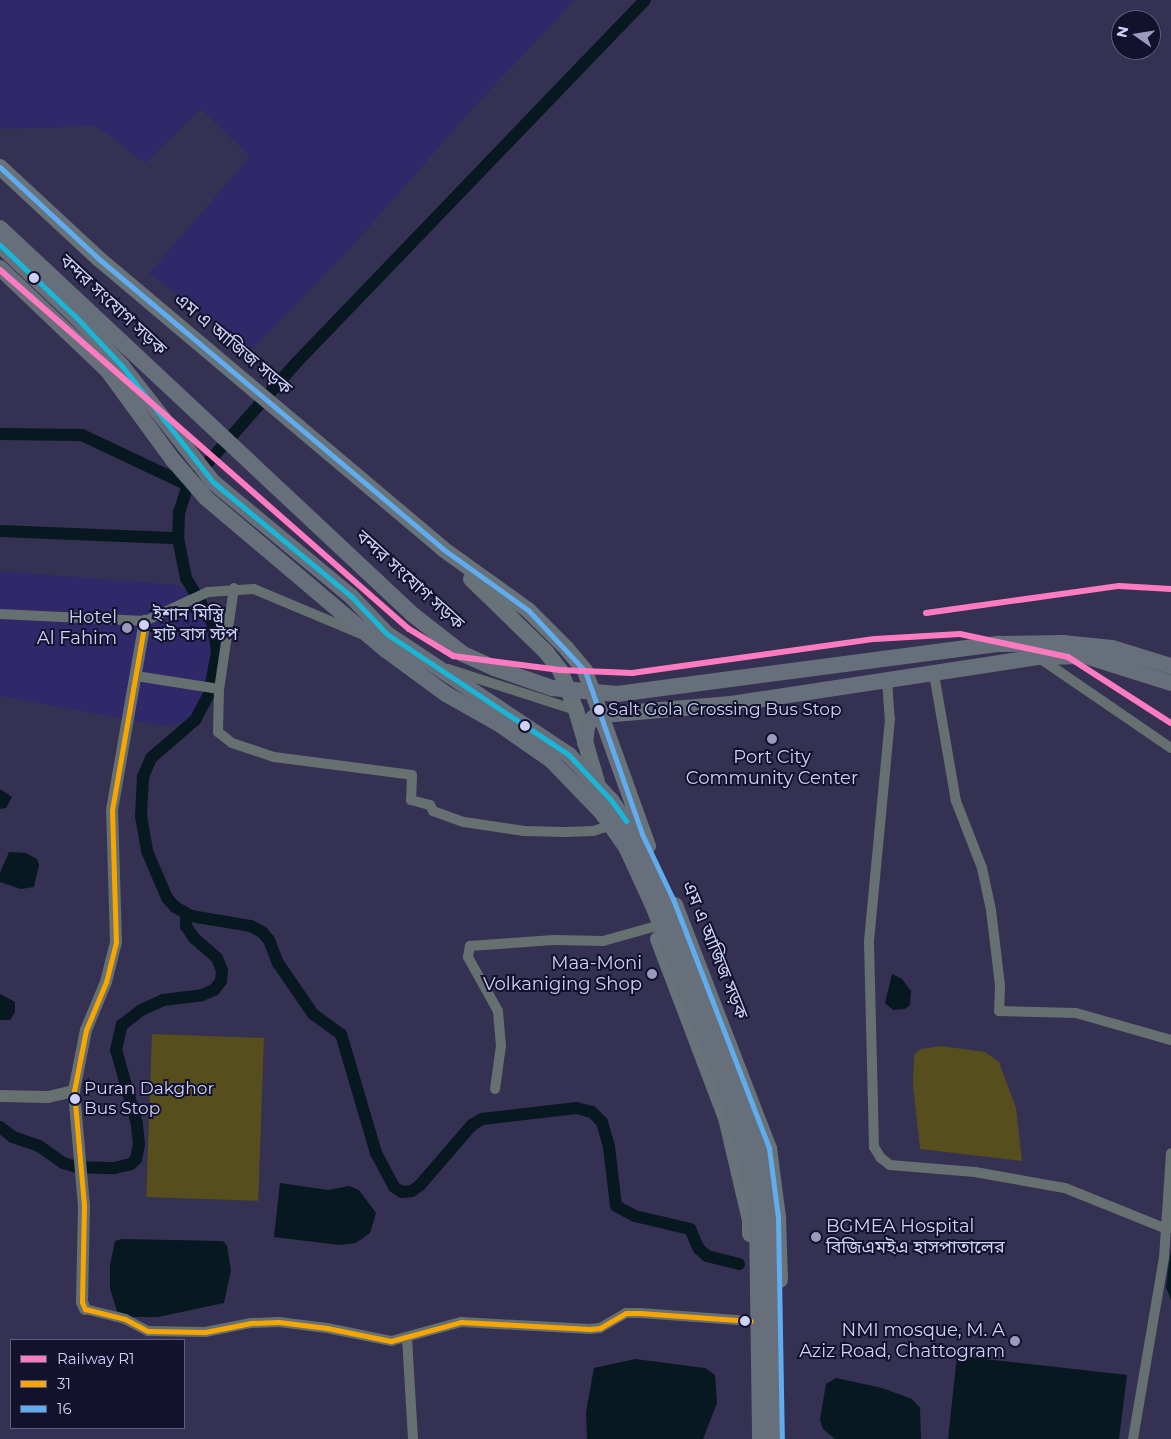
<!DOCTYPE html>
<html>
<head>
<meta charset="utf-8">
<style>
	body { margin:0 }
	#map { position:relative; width:1171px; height:1439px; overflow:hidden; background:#343152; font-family:Montserrat,"Noto Sans Bengali",sans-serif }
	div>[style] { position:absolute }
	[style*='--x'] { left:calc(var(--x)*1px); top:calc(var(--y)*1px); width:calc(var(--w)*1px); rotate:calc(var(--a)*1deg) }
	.built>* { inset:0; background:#302969 }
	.green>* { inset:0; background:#564e1c; transform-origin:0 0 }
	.water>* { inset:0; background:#081821 }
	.canal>* { height:12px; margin:-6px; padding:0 6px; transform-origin:6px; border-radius:6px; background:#081821 }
	.minor>* { height:10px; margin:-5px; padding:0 5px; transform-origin:5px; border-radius:5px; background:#667070 }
	.tertiary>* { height:12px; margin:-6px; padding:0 6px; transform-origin:6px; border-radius:6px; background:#667070 }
	.primary>* { height:16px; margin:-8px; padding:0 8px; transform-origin:8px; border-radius:8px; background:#677279 }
	.trunk>* { height:16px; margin:-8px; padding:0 8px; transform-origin:8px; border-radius:8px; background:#67707a }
	.trunk-bridge>* { height:16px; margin:-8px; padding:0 8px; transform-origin:8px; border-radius:8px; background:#67707a }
	.bus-1>* { height:5px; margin:-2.5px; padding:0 2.5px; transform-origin:2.5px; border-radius:2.5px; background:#f7a600 }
	.bus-2>* { height:5px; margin:-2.5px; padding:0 2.5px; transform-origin:2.5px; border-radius:2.5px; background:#60acee }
	.bus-3>* { height:5px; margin:-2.5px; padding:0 2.5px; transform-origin:2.5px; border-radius:2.5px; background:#1ab6d8 }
	.rail-1>* { height:6px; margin:-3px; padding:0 3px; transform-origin:3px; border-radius:3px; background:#fe7ac1 }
	.dots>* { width:14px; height:14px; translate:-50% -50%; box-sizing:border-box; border:2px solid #13122d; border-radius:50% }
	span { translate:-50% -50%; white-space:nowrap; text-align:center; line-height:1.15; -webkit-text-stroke:4px #13122d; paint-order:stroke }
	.bus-label { font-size:17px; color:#cfd2f8 }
	.left { translate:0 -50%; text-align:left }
	.street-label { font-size:18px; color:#cfd2f8 }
	.poi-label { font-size:18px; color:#cfd2f8 }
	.right { translate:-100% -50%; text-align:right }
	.legend { position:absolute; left:10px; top:1339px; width:175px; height:90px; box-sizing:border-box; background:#13122d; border:1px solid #5e5f7e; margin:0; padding:6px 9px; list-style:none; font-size:15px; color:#cfd2f8 }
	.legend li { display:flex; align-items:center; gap:10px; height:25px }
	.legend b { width:25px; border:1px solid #5e5f7e }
	.north { position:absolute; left:1111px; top:10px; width:50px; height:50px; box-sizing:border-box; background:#13122d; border:1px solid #5e5f7e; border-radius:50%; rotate:283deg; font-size:14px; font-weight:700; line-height:20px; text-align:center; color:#cfd2f8 }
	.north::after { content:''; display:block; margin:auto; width:18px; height:22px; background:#999abe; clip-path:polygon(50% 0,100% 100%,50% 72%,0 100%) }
</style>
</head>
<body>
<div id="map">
	<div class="built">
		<i style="clip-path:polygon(0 0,575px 0,473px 108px,347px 252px,249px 352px,149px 273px,250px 157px,201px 109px,145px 163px,96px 126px,3px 129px,0 125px)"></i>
		<i style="clip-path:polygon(0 571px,177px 585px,185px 590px,208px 627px,210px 651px,209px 677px,193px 714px,178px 724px,164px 726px,0 696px)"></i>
	</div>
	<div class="green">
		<i style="left:152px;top:1034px;width:112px;height:163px;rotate:2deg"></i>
		<i style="clip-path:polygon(941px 1046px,985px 1052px,999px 1062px,1016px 1108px,1022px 1161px,920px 1149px,913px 1085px,914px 1055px,921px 1049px)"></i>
	</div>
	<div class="water">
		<i style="clip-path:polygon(0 789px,12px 797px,6px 808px,0 809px)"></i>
		<i style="clip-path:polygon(9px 852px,26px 853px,37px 859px,39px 865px,34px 887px,21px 889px,0 882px,0 873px)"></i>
		<i style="clip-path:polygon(892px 974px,902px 979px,911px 991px,910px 1005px,905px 1009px,893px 1010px,885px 1003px)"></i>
		<i style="clip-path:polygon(0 994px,15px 1002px,15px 1012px,10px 1020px,0 1020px)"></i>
		<i style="clip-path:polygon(280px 1183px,328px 1190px,349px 1186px,359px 1190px,376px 1213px,370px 1233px,356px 1243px,339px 1245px,274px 1237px)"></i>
		<i style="clip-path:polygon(122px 1239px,223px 1241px,227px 1246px,231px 1270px,224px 1303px,158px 1317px,133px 1317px,117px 1311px,110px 1289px,110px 1265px,115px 1241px)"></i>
		<i style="clip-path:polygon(1171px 1249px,1171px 1300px,1166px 1287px)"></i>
		<i style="clip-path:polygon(957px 1356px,1127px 1375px,1119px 1439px,948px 1439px)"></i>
		<i style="clip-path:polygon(635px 1359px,705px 1368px,715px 1375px,717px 1403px,703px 1439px,587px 1439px,586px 1412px,594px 1368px)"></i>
		<i style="clip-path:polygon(836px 1378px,882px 1388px,912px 1399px,920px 1408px,921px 1439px,835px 1439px,823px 1429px,820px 1419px,826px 1384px)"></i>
	</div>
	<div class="canal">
		<i style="--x:645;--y:0;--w:502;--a:133.87"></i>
		<i style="--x:297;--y:362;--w:164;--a:131.5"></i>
		<i style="--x:188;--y:485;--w:29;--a:108"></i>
		<i style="--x:179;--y:513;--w:25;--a:92"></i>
		<i style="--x:178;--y:538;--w:41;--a:78.7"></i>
		<i style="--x:186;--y:578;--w:53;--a:59.6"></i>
		<i style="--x:213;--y:624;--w:28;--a:82"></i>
		<i style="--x:217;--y:652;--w:43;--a:100.8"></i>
		<i style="--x:209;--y:694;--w:30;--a:118"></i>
		<i style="--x:195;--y:720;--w:58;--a:139.2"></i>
		<i style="--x:151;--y:758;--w:21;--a:113"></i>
		<i style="--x:143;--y:777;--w:39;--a:93"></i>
		<i style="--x:141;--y:816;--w:36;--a:80"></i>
		<i style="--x:147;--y:851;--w:51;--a:66.9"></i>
		<i style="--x:167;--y:898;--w:12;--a:48"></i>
		<i style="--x:175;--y:907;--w:18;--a:29"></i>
		<i style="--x:191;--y:916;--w:61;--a:9.5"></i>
		<i style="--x:251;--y:926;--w:13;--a:29"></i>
		<i style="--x:262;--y:932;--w:11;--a:49"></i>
		<i style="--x:269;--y:940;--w:25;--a:69"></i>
		<i style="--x:278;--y:963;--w:62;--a:55.5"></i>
		<i style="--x:313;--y:1014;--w:34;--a:36"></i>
		<i style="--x:341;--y:1034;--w:124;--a:73.6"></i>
		<i style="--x:376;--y:1153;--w:38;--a:62"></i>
		<i style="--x:394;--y:1187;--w:9;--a:32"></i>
		<i style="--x:402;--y:1192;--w:10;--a:-6"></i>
		<i style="--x:412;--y:1191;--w:10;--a:-37"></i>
		<i style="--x:420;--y:1185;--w:79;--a:-49.1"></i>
		<i style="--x:472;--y:1125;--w:12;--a:-31"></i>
		<i style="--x:482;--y:1119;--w:95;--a:-6.7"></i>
		<i style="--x:576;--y:1108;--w:16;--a:14"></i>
		<i style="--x:592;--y:1112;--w:14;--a:45"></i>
		<i style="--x:602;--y:1122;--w:26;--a:74"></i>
		<i style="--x:609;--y:1147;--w:59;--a:83.2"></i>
		<i style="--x:616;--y:1206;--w:21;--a:28"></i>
		<i style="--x:635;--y:1216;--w:57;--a:13.3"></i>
		<i style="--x:690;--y:1229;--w:22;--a:66"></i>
		<i style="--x:699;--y:1249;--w:11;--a:41"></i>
		<i style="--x:707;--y:1256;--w:33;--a:14"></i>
		<i style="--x:0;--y:434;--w:82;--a:0.7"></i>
		<i style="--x:82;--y:435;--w:117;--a:25.3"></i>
		<i style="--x:0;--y:531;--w:178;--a:2.3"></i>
		<i style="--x:0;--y:1127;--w:16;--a:38"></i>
		<i style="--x:13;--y:1137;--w:28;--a:19"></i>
		<i style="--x:39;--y:1146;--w:29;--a:35"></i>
		<i style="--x:63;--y:1163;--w:15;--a:16"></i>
		<i style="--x:77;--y:1167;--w:37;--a:2"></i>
		<i style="--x:114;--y:1168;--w:17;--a:-13"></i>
		<i style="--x:131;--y:1164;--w:7;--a:-45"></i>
		<i style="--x:136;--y:1159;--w:15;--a:-79"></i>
		<i style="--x:139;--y:1144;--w:20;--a:-96"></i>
		<i style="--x:137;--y:1124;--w:77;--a:-105.8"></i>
		<i style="--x:116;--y:1050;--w:26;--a:-77"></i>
		<i style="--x:122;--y:1025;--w:24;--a:-38"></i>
		<i style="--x:141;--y:1010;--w:24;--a:-24"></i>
		<i style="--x:163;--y:1000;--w:39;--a:-7"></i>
		<i style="--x:202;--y:995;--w:13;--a:-23"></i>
		<i style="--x:214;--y:990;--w:11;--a:-52"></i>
		<i style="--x:221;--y:981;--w:11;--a:-85"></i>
		<i style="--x:222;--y:970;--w:13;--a:-113"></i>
		<i style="--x:217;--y:958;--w:30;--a:-139"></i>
		<i style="--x:194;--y:938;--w:14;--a:-124"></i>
		<i style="--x:186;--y:926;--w:12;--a:-90"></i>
	</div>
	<div class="minor">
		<i style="--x:234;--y:588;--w:102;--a:98.4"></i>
		<i style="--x:219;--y:689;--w:43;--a:91.3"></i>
		<i style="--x:218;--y:732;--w:18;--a:38"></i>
		<i style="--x:232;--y:743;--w:44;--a:18.4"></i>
		<i style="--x:274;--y:757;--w:139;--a:7.4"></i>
		<i style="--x:412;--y:775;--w:25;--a:92"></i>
		<i style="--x:411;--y:800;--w:20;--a:15"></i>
		<i style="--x:430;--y:805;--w:7;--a:63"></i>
		<i style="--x:433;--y:811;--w:33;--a:20"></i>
		<i style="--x:464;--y:822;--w:61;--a:8.5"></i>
		<i style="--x:524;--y:831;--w:41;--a:1.4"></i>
		<i style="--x:565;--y:832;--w:28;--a:-2"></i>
		<i style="--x:593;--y:831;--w:17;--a:-17"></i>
		<i style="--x:0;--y:614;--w:145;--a:2.8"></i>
		<i style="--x:145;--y:621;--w:69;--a:-24.7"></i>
		<i style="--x:208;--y:592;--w:46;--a:-3.7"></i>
		<i style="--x:254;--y:589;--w:116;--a:22.8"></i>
		<i style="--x:1038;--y:657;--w:161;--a:34.4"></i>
		<i style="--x:448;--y:669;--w:134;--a:17.8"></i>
		<i style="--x:934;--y:674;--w:129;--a:80.2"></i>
		<i style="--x:956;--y:801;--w:72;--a:68.8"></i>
		<i style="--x:982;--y:868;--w:43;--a:77.9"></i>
		<i style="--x:991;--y:910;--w:77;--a:83.2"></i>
		<i style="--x:1000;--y:986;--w:25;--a:92"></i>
		<i style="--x:999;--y:1011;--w:77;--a:1.5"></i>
		<i style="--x:1076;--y:1013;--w:99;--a:15.9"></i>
		<i style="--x:136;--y:676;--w:84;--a:8.9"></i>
		<i style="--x:887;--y:680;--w:39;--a:86"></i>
		<i style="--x:890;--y:719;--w:224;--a:95.4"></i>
		<i style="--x:869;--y:942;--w:205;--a:88.6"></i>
		<i style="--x:874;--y:1147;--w:13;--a:58"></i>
		<i style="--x:881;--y:1158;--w:11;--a:38"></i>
		<i style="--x:890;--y:1165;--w:85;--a:4.7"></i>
		<i style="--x:975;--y:1172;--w:91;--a:10.1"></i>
		<i style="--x:1065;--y:1188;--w:110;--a:21.9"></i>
		<i style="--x:495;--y:1089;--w:43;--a:-82.1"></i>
		<i style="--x:501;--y:1046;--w:35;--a:-95"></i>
		<i style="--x:498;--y:1011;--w:62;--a:-119.1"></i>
		<i style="--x:468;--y:957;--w:11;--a:-80"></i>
		<i style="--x:470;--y:946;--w:84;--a:-4.1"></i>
		<i style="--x:554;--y:940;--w:49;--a:1.2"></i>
		<i style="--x:603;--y:941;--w:52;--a:-15.6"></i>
		<i style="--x:85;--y:1309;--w:41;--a:14"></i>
		<i style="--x:125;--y:1319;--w:26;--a:28"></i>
		<i style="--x:148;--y:1331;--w:57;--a:1"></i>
		<i style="--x:205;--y:1332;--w:47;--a:-11.1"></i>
		<i style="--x:251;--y:1323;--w:28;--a:-2"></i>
		<i style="--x:279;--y:1322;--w:48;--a:7.1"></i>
		<i style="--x:327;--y:1328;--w:65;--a:11.5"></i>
		<i style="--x:391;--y:1341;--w:73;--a:-15.2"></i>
		<i style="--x:461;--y:1322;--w:129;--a:3.1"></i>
		<i style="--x:590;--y:1329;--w:10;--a:-6"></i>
		<i style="--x:600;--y:1328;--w:30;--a:-30"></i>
		<i style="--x:626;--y:1313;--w:14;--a:0"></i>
		<i style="--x:640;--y:1313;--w:111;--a:4.1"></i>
		<i style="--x:407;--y:1338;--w:101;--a:86.6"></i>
		<i style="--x:1133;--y:1439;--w:184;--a:-80.3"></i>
		<i style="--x:1164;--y:1258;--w:105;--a:-86.2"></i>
	</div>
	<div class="tertiary">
		<i style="--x:0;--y:1096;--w:48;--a:1.2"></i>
		<i style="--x:48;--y:1097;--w:27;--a:-13"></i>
		<i style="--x:85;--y:1309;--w:8;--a:-113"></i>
		<i style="--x:82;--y:1302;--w:96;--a:-88.8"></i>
		<i style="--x:84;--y:1206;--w:115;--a:-95"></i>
		<i style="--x:74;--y:1091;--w:62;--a:-78.9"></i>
		<i style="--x:86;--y:1030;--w:52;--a:-67.4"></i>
		<i style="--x:106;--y:982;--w:41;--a:-76"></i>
		<i style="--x:116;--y:942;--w:132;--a:-91.7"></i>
		<i style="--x:112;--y:810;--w:192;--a:-80.1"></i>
	</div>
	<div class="primary">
		<i style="--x:0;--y:167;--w:135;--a:42.9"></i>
		<i style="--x:99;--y:259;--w:450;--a:40.1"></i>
		<i style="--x:443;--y:549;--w:105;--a:35.7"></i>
		<i style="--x:528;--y:610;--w:54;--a:45"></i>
		<i style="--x:566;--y:648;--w:30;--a:50"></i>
		<i style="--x:585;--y:671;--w:186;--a:70.2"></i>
		<i style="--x:471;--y:579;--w:105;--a:44.2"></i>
		<i style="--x:546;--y:652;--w:23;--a:52"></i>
		<i style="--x:560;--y:670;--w:43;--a:68.2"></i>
		<i style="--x:576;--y:710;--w:82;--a:73.8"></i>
		<i style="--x:675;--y:905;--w:261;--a:68.9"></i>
		<i style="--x:769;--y:1148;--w:70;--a:82.6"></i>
		<i style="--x:778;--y:1217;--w:63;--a:88.2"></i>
		<i style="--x:658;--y:939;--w:191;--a:69.2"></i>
		<i style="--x:726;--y:1118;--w:105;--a:76.8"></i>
		<i style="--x:750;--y:1220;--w:14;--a:90"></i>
	</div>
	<div class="trunk">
		<i style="--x:585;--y:743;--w:17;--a:-83"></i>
		<i style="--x:587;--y:726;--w:10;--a:-53"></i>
		<i style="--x:593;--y:718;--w:10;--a:-17"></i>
		<i style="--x:603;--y:715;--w:128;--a:-4.9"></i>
		<i style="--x:731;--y:704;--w:310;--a:-8.7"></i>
		<i style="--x:1037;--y:657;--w:49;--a:-1.2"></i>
		<i style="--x:1086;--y:656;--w:89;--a:17.6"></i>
		<i style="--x:611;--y:800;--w:49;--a:55"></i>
		<i style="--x:639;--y:840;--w:68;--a:66.5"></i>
		<i style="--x:666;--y:902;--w:265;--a:69.2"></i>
		<i style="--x:760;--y:1150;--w:69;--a:80.8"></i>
		<i style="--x:771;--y:1218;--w:221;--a:89"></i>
	</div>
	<div class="trunk-bridge">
		<i style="--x:0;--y:228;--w:565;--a:43.13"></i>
		<i style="--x:412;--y:614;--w:65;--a:38.1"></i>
		<i style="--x:463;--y:654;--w:34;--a:24"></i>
		<i style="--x:494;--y:668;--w:61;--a:19"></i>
		<i style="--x:552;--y:688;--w:65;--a:5.3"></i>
		<i style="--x:617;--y:694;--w:385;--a:-7.5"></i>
		<i style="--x:999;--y:644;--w:64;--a:-0.9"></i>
		<i style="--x:1063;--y:643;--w:49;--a:5.8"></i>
		<i style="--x:1112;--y:648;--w:62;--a:17"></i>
		<i style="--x:0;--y:245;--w:105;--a:43.5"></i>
		<i style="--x:76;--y:317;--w:67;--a:46.8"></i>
		<i style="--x:122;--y:366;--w:147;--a:51.9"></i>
		<i style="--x:213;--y:482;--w:179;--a:39.6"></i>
		<i style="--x:351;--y:596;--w:52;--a:46.5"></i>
		<i style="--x:387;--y:634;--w:219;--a:33.6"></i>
		<i style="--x:569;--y:755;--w:62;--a:47"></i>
		<i style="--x:0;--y:268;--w:149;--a:43.6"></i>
		<i style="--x:108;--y:371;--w:110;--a:53.9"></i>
		<i style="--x:173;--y:460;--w:50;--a:49"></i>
		<i style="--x:206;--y:498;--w:236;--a:40.2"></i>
		<i style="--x:386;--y:650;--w:74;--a:36.3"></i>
		<i style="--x:446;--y:694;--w:61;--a:29.5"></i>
		<i style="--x:499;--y:724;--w:63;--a:34.7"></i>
		<i style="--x:551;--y:760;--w:74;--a:46.1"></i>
		<i style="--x:602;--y:813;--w:42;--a:54.8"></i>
		<i style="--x:626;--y:847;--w:67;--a:65.3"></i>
		<i style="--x:654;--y:908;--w:197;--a:68.5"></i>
		<i style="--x:726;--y:1091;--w:66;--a:73.2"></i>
		<i style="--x:745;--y:1154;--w:66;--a:79.5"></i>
		<i style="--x:757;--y:1219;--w:220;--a:89.2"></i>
	</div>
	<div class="bus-1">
		<i style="--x:145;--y:621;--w:192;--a:99.9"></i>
		<i style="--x:112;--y:810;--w:132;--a:88.3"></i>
		<i style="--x:116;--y:942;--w:41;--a:104"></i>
		<i style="--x:106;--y:982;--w:52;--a:112.6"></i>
		<i style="--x:86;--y:1030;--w:62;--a:101.1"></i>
		<i style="--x:74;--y:1091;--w:115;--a:85"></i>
		<i style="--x:84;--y:1206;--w:96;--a:91.2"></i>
		<i style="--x:82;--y:1302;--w:8;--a:67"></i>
		<i style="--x:85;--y:1309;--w:41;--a:14"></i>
		<i style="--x:125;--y:1319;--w:26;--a:28"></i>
		<i style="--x:148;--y:1331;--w:57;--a:1"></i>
		<i style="--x:205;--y:1332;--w:47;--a:-11.1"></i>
		<i style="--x:251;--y:1323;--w:28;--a:-2"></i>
		<i style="--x:279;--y:1322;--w:48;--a:7.1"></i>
		<i style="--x:327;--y:1328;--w:65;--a:11.5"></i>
		<i style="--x:391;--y:1341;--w:73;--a:-15.2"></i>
		<i style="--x:461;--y:1322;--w:129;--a:3.1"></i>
		<i style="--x:590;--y:1329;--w:10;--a:-6"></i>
		<i style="--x:600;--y:1328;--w:30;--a:-30"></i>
		<i style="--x:626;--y:1313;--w:14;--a:0"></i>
		<i style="--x:640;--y:1313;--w:111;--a:4.1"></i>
	</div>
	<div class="bus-2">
		<i style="--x:0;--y:167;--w:135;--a:42.9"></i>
		<i style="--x:99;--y:259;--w:450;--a:40.1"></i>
		<i style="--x:443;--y:549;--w:105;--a:35.7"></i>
		<i style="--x:528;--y:610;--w:83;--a:46.9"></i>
		<i style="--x:585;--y:671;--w:173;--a:70.7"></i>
		<i style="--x:642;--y:834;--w:72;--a:64.5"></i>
		<i style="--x:673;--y:899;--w:267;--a:68.9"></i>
		<i style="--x:769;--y:1148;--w:70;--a:82.6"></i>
		<i style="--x:778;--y:1217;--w:222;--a:89"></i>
	</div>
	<div class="bus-3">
		<i style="--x:0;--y:245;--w:105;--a:43.5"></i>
		<i style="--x:76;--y:317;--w:67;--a:46.8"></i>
		<i style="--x:122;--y:366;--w:147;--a:51.9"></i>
		<i style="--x:213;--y:482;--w:179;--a:39.6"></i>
		<i style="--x:351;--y:596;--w:52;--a:46.5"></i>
		<i style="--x:387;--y:634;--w:219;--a:33.6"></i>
		<i style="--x:569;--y:755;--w:62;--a:47"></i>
		<i style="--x:611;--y:800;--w:26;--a:54"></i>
	</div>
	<div class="rail-1">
		<i style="--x:0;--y:270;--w:544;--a:41.28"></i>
		<i style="--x:409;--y:629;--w:52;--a:31.5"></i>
		<i style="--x:453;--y:656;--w:108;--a:7.5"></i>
		<i style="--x:560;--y:670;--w:72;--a:2.4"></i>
		<i style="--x:632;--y:673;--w:245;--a:-8"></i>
		<i style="--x:875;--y:639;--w:85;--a:-3.4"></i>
		<i style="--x:960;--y:634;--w:110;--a:12"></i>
		<i style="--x:1068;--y:657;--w:122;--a:32.7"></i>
		<i style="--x:926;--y:613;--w:195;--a:-8"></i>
		<i style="--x:1119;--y:586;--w:52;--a:3.3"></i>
	</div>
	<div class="dots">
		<i style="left:34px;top:278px;background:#cfd2f8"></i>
		<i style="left:144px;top:625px;background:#cfd2f8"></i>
		<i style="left:127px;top:628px;background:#999abe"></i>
		<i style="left:599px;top:710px;background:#cfd2f8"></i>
		<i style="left:525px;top:726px;background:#cfd2f8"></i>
		<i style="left:772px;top:739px;background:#999abe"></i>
		<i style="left:652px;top:974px;background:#999abe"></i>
		<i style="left:75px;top:1099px;background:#cfd2f8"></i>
		<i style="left:816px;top:1237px;background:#999abe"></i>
		<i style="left:745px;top:1321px;background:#cfd2f8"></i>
		<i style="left:1015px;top:1341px;background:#999abe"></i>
	</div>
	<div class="bus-label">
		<span class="left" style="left:153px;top:625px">ইশান মিস্ত্রি<br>হাট বাস স্টপ</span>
		<span class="left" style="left:608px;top:710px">Salt Gola Crossing Bus Stop</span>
		<span class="left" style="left:84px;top:1099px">Puran Dakghor<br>Bus Stop</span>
	</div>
	<div class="street-label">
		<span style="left:113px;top:305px;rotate:43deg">বন্দর সংযোগ সড়ক</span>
		<span style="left:233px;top:344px;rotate:40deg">এম এ আজিজ সড়ক</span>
		<span style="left:410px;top:580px;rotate:42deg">বন্দর সংযোগ সড়ক</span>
		<span style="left:715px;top:950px;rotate:68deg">এম এ আজিজ সড়ক</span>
	</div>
	<div class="poi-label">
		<span class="right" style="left:117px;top:628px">Hotel<br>Al Fahim</span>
		<span style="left:772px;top:768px">Port City<br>Community Center</span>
		<span class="right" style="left:642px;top:974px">Maa-Moni<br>Volkaniging Shop</span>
		<span class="left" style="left:826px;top:1237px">BGMEA Hospital<br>বিজিএমইএ হাসপাতালের</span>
		<span class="right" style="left:1005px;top:1341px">NMI mosque, M. A<br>Aziz Road, Chattogram</span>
	</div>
	<ul class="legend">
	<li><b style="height:6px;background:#fe7ac1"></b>Railway R1</li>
	<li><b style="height:6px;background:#f7a600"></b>31</li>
	<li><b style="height:6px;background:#60acee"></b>16</li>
	</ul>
	<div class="north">N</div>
</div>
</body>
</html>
